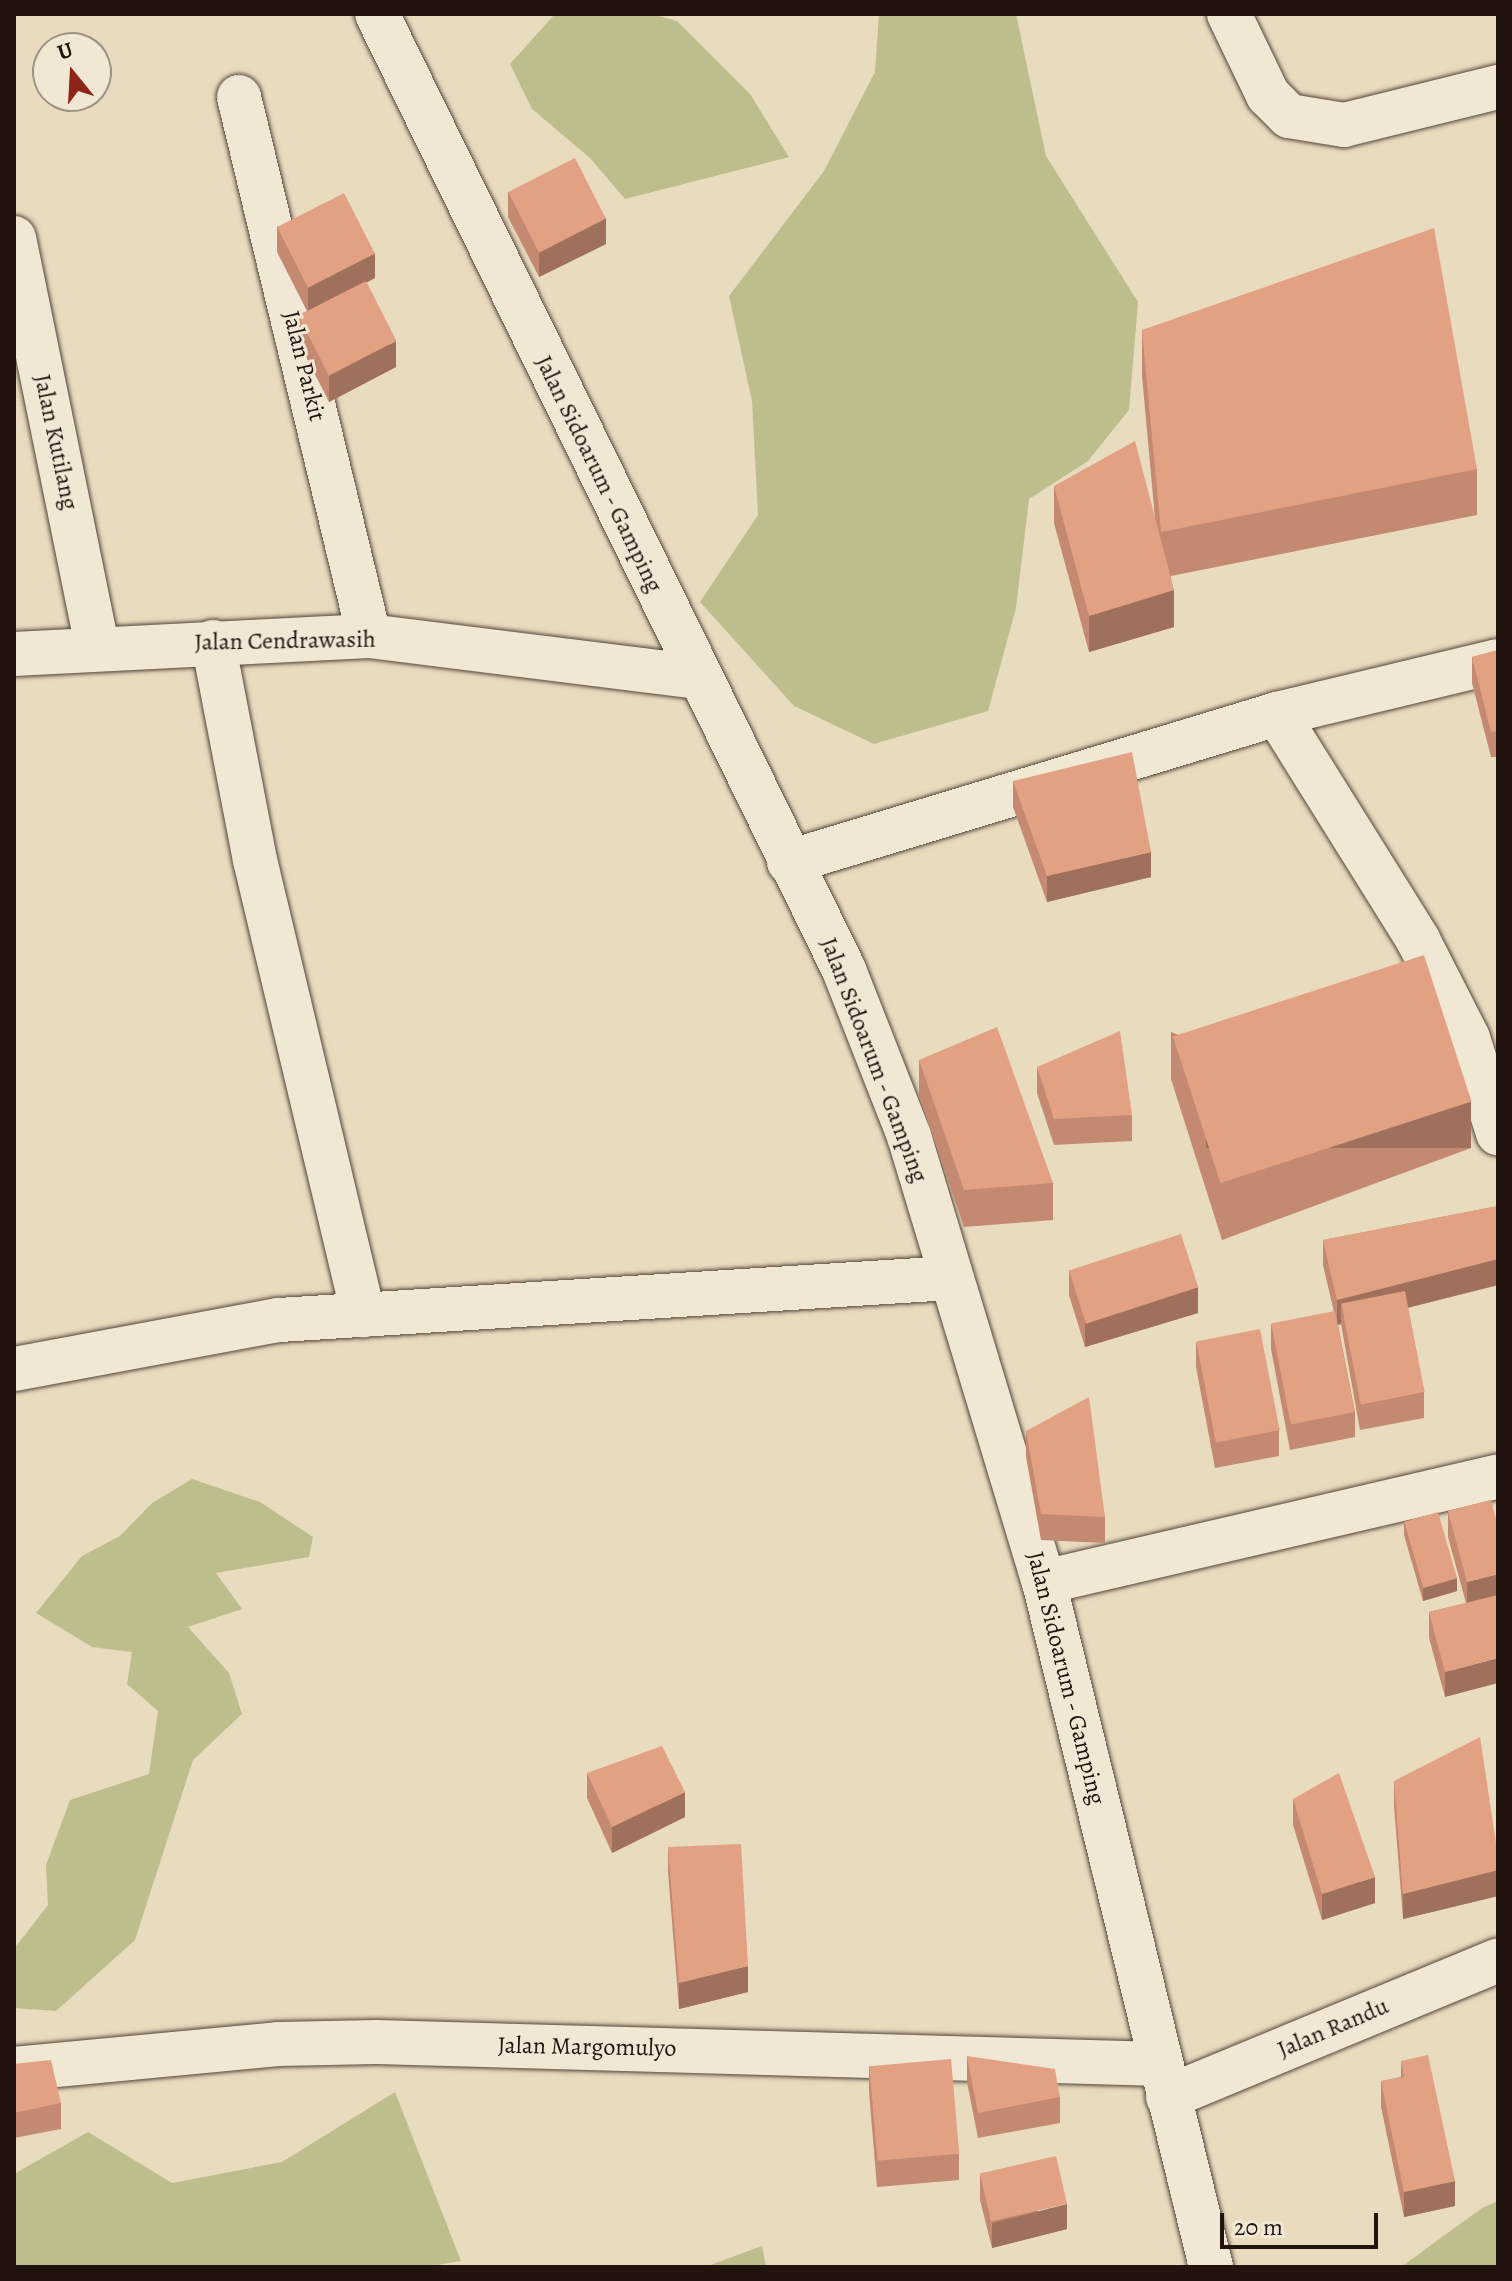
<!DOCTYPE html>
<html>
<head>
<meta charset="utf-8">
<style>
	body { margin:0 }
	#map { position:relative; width:1512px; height:2281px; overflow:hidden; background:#e8dbbe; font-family:Alegreya,serif }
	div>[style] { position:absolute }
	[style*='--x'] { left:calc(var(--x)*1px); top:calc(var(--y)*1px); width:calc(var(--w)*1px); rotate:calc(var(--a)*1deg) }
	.green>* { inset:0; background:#bebe8c }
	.roads { filter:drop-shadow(0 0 2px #53453a) drop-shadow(0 0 2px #53453a) }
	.minor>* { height:44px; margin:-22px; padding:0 22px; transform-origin:22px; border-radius:22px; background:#f0e8d5 }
	.secondary>* { height:44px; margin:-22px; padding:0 22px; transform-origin:22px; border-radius:22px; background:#f0e8d5 }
	.wall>* { inset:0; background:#c38a71 }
	.shaded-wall>* { inset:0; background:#9f715c; transform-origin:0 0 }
	.building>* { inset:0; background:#e3a183; transform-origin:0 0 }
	span { translate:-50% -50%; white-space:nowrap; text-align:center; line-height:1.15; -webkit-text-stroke:6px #f0e8d5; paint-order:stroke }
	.street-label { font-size:24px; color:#21130e }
	.frame { position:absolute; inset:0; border:16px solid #21130e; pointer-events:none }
	.north { position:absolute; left:32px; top:32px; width:80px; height:80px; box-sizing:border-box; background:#f0e8d5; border:2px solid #9d9385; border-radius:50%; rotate:342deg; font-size:22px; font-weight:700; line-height:32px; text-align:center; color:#21130e }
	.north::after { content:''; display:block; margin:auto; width:28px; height:36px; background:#8f2418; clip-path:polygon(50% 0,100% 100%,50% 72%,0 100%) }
	.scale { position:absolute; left:1220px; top:2213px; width:158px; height:36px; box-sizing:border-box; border:4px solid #21130e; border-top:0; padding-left:10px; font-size:24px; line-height:28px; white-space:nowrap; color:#21130e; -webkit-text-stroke:6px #f0e8d5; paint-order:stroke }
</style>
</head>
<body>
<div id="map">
	<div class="green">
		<i style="clip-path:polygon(555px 14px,651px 14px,677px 21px,750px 94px,789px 157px,625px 199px,590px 158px,532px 109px,510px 64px)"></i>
		<i style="clip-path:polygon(879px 14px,1016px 14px,1046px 156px,1138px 302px,1129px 410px,1088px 461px,1029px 499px,1016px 608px,988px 711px,874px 744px,794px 706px,700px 602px,758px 515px,752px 401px,729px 296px,824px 171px,875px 72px)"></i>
		<i style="clip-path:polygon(192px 1479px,260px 1502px,313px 1537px,309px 1557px,216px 1573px,242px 1609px,188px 1627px,229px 1673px,242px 1714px,193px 1760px,135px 1940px,56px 2011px,14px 2008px,14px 1949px,48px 1905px,46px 1865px,70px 1800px,149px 1774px,158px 1711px,127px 1684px,132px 1652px,92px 1647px,36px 1613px,82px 1556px,120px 1536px,152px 1503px)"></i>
		<i style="clip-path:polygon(395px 2092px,461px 2261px,426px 2267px,14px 2267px,14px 2174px,88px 2132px,172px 2183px,282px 2162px)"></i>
		<i style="clip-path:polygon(1498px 2201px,1498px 2267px,1401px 2267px,1482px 2208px)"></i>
		<i style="clip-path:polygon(762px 2246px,766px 2267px,705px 2267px)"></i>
	</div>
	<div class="roads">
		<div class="minor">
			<i style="--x:1229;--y:14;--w:90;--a:64.3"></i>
			<i style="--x:1268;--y:95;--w:30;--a:45"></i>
			<i style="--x:1289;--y:116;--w:56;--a:9.3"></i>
			<i style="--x:1344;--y:125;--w:159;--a:-13.9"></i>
			<i style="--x:239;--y:97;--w:554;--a:76.44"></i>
			<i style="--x:14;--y:238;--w:416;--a:78.5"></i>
			<i style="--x:213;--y:642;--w:222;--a:79.1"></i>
			<i style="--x:255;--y:860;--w:468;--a:76.6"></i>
			<i style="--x:14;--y:654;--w:355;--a:-2.9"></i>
			<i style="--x:369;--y:636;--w:331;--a:7.1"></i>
			<i style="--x:1277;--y:714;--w:266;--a:58"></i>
			<i style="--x:1418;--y:940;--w:110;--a:63"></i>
			<i style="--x:1468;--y:1038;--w:100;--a:72.5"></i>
			<i style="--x:789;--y:862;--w:510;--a:-16.87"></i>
			<i style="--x:1277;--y:714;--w:227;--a:-13.5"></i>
			<i style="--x:14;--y:1369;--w:269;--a:-10.5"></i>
			<i style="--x:279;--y:1320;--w:672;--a:-3.58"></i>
			<i style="--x:1044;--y:1582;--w:466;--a:-13.1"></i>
			<i style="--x:14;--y:2069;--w:265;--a:-5.4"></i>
			<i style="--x:278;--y:2044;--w:98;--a:-1.2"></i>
			<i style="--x:376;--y:2042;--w:785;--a:1.61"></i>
			<i style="--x:1168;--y:2097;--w:357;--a:-22.5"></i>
		</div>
		<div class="secondary">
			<i style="--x:377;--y:14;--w:1064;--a:63.96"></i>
			<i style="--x:844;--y:970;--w:178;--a:68.6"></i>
			<i style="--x:909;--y:1136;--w:466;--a:73.2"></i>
			<i style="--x:1044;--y:1582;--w:705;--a:76.3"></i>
		</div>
	</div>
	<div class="wall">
		<i style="clip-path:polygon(508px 192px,606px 244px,539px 277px,508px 217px)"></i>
		<i style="clip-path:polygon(277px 226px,375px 278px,366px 283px,396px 367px,329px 402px,298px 341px,298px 315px,307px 311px,277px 252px)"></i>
		<i style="clip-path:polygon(1142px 330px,1477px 469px,1477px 515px,1171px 576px,1174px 627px,1089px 652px,1054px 523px,1054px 486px,1155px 518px,1142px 376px)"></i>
		<i style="clip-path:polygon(1498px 650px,1498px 757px,1491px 757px,1472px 683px,1472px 657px)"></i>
		<i style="clip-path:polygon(1013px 781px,1151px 877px,1047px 902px,1013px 807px)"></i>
		<i style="clip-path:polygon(1171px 1032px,1471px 1148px,1222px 1240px,1171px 1079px)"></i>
		<i style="clip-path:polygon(919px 1060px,1053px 1183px,1053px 1220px,964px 1227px,919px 1096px)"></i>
		<i style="clip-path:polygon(1037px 1067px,1132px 1115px,1132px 1141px,1054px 1145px,1037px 1093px)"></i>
		<i style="clip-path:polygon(1498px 1206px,1498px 1285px,1408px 1308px,1424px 1392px,1424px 1418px,1360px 1430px,1341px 1324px,1338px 1325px,1355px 1412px,1355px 1437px,1290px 1450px,1271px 1349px,1271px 1324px,1334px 1312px,1323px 1265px,1323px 1240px)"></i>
		<i style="clip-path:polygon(1069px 1270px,1198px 1313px,1085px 1347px,1069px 1295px)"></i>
		<i style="clip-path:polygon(1196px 1342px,1279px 1430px,1279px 1456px,1215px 1468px,1196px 1367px)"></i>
		<i style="clip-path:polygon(1026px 1431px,1105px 1517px,1105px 1543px,1041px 1540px,1026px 1457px)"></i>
		<i style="clip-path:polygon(1491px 1500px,1445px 1697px,1429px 1638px,1429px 1612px,1466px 1603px,1448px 1537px,1448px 1511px)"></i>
		<i style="clip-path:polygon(1404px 1522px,1457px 1591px,1423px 1601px,1404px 1535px)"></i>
		<i style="clip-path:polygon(587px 1773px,685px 1817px,612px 1853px,587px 1798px)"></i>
		<i style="clip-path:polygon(1394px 1781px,1498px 1856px,1498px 1896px,1403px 1919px,1394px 1806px)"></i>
		<i style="clip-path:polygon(1293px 1799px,1375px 1903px,1322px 1920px,1293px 1825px)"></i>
		<i style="clip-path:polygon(668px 1847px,748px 1992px,679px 2009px,668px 1872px)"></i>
		<i style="clip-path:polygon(967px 2056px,1060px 2097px,1060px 2123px,978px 2138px,967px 2082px)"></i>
		<i style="clip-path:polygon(1401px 2061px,1455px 2206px,1404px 2217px,1381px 2107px,1381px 2081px,1401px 2077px)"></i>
		<i style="clip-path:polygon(14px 2064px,61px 2103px,61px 2129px,14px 2138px)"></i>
		<i style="clip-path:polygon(869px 2066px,959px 2154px,959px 2180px,877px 2187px,869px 2092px)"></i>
		<i style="clip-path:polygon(980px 2175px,1067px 2229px,992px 2248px,980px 2200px)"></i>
	</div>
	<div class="shaded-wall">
		<i style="clip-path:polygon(606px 218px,606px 244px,539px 277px,539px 252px)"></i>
		<i style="clip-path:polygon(375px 253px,375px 278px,308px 312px,308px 286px)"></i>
		<i style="clip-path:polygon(396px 341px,396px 367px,329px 402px,329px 376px)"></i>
		<i style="clip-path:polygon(1174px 590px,1174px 627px,1089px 652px,1089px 616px)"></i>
		<i style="clip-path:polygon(1151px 852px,1151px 877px,1047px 902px,1047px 876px)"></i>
		<i style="left:1471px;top:1102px;width:46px;height:265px;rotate:90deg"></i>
		<i style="clip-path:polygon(1498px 1259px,1498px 1285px,1345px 1323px,1341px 1304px,1341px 1324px,1337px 1325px,1337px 1300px)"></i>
		<i style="clip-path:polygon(1198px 1287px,1198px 1313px,1085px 1347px,1085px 1322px)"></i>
		<i style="clip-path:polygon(1498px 1574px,1498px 1599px,1467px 1607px,1467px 1582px)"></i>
		<i style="clip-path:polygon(1457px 1578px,1457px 1591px,1423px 1601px,1423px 1588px)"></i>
		<i style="clip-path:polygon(1498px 1658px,1498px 1683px,1445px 1697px,1445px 1672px)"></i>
		<i style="clip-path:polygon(685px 1792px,685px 1817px,612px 1853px,612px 1827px)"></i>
		<i style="clip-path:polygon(1498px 1870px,1498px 1896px,1403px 1919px,1403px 1894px)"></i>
		<i style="clip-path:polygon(1375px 1877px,1375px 1903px,1322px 1920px,1322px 1894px)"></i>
		<i style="clip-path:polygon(748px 1966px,748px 1992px,679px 2009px,679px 1983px)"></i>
		<i style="clip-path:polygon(1455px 2181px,1455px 2206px,1404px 2217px,1404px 2192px)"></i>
		<i style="clip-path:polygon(1067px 2204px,1067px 2229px,992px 2248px,992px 2223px)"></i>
	</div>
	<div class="building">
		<i style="left:575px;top:158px;width:68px;height:75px;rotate:63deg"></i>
		<i style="left:344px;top:193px;width:68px;height:75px;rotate:63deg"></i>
		<i style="clip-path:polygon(1434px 228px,1477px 469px,1161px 532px,1142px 330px)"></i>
		<i style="left:366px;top:281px;width:67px;height:76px;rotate:63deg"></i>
		<i style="clip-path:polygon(1135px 441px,1174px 590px,1089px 616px,1054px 486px)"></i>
		<i style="clip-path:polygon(1498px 650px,1498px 731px,1491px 732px,1472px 657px)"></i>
		<i style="clip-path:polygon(1132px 752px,1151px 852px,1047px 876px,1013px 781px)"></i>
		<i style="left:1424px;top:955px;width:154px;height:264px;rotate:72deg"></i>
		<i style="clip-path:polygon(997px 1027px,1053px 1183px,964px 1190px,919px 1060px)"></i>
		<i style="clip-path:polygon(1120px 1031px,1132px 1115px,1054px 1119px,1037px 1067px)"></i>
		<i style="clip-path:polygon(1498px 1206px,1498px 1259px,1337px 1300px,1323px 1240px)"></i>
		<i style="left:1181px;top:1234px;width:56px;height:118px;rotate:72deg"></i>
		<i style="left:1405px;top:1291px;width:103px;height:65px;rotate:79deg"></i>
		<i style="left:1335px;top:1311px;width:103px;height:65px;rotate:79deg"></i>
		<i style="left:1260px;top:1329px;width:103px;height:65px;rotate:79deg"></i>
		<i style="clip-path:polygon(1089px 1397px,1105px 1517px,1041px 1514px,1026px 1431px)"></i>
		<i style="clip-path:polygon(1491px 1500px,1498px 1527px,1498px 1574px,1467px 1582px,1448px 1511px)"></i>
		<i style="left:1438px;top:1512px;width:69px;height:35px;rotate:74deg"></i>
		<i style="clip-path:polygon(1498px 1595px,1498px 1658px,1445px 1672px,1429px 1612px)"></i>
		<i style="clip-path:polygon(1480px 1737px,1498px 1856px,1498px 1870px,1403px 1894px,1394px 1781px)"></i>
		<i style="clip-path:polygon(662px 1746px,685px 1792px,612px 1827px,587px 1773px)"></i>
		<i style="clip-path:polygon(1339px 1773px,1375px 1877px,1322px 1894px,1293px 1799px)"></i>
		<i style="clip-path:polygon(741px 1844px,748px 1966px,679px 1983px,668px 1847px)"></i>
		<i style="clip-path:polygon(1428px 2055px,1455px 2181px,1404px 2192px,1381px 2081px,1404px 2077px,1401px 2061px)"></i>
		<i style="clip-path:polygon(967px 2056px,1055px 2069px,1060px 2097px,978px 2113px)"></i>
		<i style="left:951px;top:2059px;width:95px;height:82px;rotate:85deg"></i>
		<i style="clip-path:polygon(51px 2060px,61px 2103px,14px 2113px,14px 2064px)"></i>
		<i style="left:1056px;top:2156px;width:49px;height:78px;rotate:77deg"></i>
	</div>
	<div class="street-label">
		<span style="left:304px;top:366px;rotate:76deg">Jalan Parkit</span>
		<span style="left:56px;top:442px;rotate:78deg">Jalan Kutilang</span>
		<span style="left:599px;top:474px;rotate:64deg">Jalan Sidoarum - Gamping</span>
		<span style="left:285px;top:641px;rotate:-1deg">Jalan Cendrawasih</span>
		<span style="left:874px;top:1060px;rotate:69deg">Jalan Sidoarum - Gamping</span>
		<span style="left:1066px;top:1678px;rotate:76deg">Jalan Sidoarum - Gamping</span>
		<span style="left:1333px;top:2028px;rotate:-23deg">Jalan Randu</span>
		<span style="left:587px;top:2047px;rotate:1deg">Jalan Margomulyo</span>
	</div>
	<div class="frame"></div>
	<div class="north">U</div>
	<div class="scale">20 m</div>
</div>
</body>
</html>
